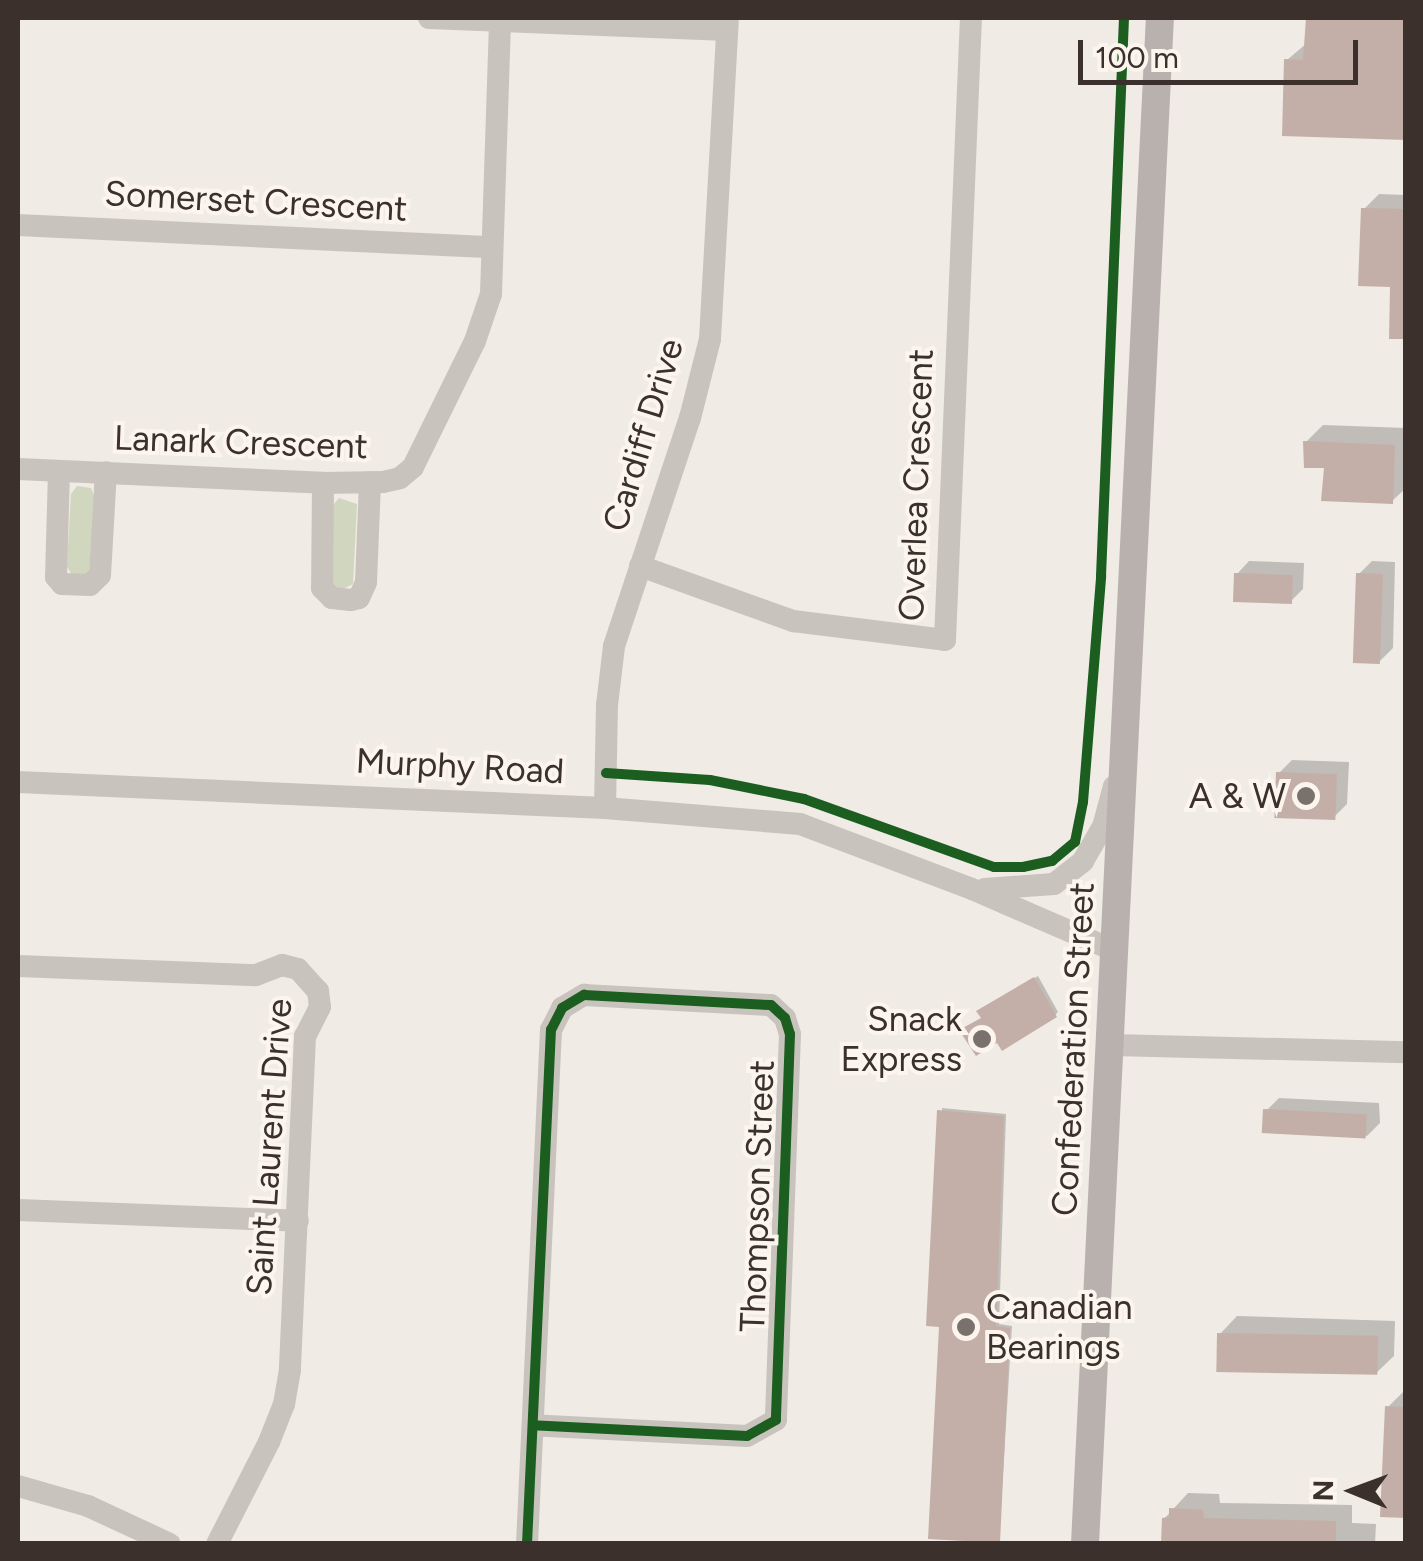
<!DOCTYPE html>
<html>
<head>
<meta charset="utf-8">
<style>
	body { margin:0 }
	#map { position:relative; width:1423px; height:1561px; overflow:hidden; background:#f0ebe5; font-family:Figtree,sans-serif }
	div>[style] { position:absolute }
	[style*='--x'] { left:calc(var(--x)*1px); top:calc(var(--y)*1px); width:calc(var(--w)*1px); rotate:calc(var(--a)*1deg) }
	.green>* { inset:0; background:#d1d6bf }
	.shadow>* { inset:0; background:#0003 }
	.building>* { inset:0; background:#c3afa7; transform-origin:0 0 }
	.minor>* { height:22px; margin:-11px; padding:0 11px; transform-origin:11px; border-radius:11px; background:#c9c3be }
	.major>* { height:28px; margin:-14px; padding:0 14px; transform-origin:14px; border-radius:14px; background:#b8b1ad }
	.cycleway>* { height:10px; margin:-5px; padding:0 5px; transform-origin:5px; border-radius:5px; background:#1b5e20 }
	.dots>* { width:28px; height:28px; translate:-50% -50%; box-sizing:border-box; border:5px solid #fbf5ee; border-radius:50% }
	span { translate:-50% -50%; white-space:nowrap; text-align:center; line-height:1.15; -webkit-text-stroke:8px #fbf5ee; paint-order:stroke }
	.street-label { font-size:35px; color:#3b302b }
	.poi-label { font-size:35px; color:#3b302b }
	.right { translate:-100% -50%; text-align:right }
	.left { translate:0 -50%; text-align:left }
	.frame { position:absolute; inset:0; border:20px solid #3b302b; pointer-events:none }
	.north { position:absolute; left:1303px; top:1441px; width:100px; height:100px; -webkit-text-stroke:8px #fbf5ee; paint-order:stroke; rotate:271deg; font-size:28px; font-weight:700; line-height:40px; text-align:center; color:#3b302b }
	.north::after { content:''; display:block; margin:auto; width:35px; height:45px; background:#3b302b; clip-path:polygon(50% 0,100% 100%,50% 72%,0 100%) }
	.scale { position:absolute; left:1078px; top:40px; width:280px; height:45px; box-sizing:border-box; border:5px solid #3b302b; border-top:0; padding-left:12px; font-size:30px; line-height:35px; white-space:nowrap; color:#3b302b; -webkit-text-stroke:8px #fbf5ee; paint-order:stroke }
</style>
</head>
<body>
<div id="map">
	<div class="green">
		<i style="clip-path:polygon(77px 486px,91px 488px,95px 498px,89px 574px,72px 576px,67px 566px,71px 494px)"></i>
		<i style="clip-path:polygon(339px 498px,357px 504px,353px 584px,343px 589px,331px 586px,333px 505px)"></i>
	</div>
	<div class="shadow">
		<i style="clip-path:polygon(1308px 18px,1406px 18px,1406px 137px,1287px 60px,1307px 43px)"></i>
		<i style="clip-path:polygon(1379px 194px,1406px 195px,1406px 337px,1392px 285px,1364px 209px)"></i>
		<i style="clip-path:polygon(1323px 425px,1406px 428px,1406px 488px,1392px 501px,1327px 465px,1306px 442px)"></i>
		<i style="clip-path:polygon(1249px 561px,1304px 563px,1303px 589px,1290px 602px,1237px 574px)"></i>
		<i style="clip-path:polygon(1372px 561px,1395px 562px,1393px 648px,1380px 661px,1359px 574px)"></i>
		<i style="clip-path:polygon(1292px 760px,1349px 762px,1347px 804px,1334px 817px,1279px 773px)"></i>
		<i style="clip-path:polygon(1038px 976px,1058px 1012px,1055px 1015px,983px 1017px,982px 1009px)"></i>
		<i style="clip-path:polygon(1279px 1098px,1379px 1103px,1380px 1123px,1367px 1136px,1266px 1111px)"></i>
		<i style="clip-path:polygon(942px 1108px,1006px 1114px,999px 1324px,1012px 1326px,999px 1541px,941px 1325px)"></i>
		<i style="clip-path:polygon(1237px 1316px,1395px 1321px,1394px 1356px,1376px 1373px,1220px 1334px)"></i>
		<i style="clip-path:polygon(1405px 1390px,1406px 1515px,1388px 1407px)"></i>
		<i style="clip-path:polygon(1188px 1493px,1219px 1494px,1220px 1503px,1352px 1505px,1352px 1523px,1376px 1524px,1375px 1544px,1163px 1544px,1164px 1519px)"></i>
	</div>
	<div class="building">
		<i style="clip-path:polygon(1306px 18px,1406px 18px,1406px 140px,1282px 136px,1284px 59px,1303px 60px)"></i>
		<i style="clip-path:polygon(1361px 208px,1406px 209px,1406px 339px,1389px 339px,1390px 287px,1358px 286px)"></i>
		<i style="clip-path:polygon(1303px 441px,1395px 445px,1393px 504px,1321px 501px,1324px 468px,1304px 468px)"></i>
		<i style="left:1234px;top:573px;width:59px;height:29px;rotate:2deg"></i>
		<i style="left:1356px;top:573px;width:27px;height:90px;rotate:2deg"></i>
		<i style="left:1276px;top:772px;width:61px;height:46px;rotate:2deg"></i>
		<i style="clip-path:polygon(1034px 977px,1057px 1017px,1002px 1051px,997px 1043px,976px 1056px,959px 1030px,981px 1018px,976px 1011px)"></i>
		<i style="left:1263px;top:1109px;width:104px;height:24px;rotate:3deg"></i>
		<i style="clip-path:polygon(937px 1110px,1004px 1116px,996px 1326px,1010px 1328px,1000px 1543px,928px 1539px,939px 1327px,926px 1326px)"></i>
		<i style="left:1217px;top:1333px;width:161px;height:39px;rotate:1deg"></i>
		<i style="clip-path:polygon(1385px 1406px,1406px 1407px,1406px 1518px,1380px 1517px)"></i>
		<i style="clip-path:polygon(1169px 1508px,1203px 1510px,1204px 1518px,1336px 1521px,1336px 1544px,1161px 1544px,1162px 1518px,1169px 1517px)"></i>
	</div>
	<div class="minor">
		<i style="--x:429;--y:18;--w:298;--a:2.3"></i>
		<i style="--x:18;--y:225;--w:474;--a:2.7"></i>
		<i style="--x:18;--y:469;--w:305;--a:2.6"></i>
		<i style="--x:323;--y:483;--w:60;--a:-1"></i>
		<i style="--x:383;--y:482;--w:17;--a:-13"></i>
		<i style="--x:400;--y:478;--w:17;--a:-40"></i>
		<i style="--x:413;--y:467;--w:140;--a:-63.8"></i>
		<i style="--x:475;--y:341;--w:50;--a:-71.2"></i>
		<i style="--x:491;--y:294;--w:274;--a:-88.1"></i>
		<i style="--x:59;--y:471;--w:106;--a:91.6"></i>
		<i style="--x:56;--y:577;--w:9;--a:49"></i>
		<i style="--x:62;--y:584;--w:28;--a:2"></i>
		<i style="--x:90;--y:585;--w:14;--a:-45"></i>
		<i style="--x:100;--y:575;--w:103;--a:-86.7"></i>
		<i style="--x:323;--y:483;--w:105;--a:90.5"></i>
		<i style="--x:322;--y:588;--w:14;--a:45"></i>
		<i style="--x:332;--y:598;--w:19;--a:6"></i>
		<i style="--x:351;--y:600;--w:8;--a:-14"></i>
		<i style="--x:359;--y:598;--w:17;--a:-66"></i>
		<i style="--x:366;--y:582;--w:100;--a:-87.7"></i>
		<i style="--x:640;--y:566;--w:163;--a:19.8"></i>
		<i style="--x:793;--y:621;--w:153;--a:7.1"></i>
		<i style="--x:945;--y:640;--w:623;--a:-87.61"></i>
		<i style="--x:18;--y:782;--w:588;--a:2.54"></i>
		<i style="--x:605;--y:808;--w:196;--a:4.7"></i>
		<i style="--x:800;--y:824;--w:184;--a:20.7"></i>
		<i style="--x:972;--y:889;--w:156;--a:23.4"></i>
		<i style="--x:605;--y:808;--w:103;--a:-88.9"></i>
		<i style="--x:607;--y:705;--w:59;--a:-83.2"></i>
		<i style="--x:614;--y:646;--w:240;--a:-71.6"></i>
		<i style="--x:690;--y:418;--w:81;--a:-75.8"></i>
		<i style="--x:710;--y:339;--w:322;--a:-86.8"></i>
		<i style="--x:985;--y:889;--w:69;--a:-4.1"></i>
		<i style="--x:1054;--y:884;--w:37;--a:-38"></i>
		<i style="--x:1083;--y:861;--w:39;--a:-60"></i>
		<i style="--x:1103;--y:827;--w:42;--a:-75"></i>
		<i style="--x:18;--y:966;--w:238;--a:2.2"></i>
		<i style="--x:256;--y:975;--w:28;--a:-21"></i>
		<i style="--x:282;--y:965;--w:16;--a:14"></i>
		<i style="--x:298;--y:969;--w:30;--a:48"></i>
		<i style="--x:318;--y:991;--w:16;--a:83"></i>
		<i style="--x:320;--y:1007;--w:33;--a:117"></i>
		<i style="--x:305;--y:1036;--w:334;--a:92.6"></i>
		<i style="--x:290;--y:1370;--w:35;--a:100"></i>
		<i style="--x:284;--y:1404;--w:41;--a:111.5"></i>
		<i style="--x:269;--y:1442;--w:114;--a:117"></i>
		<i style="--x:1113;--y:1045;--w:293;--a:1.4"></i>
		<i style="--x:18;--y:1210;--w:280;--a:2.2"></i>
		<i style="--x:18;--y:1486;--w:73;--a:15.9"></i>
		<i style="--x:88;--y:1506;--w:90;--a:24.9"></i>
		<i style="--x:527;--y:1544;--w:515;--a:-87.33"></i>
		<i style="--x:551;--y:1030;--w:25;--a:-63"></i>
		<i style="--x:562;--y:1008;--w:26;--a:-31"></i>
		<i style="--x:584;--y:995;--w:187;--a:3.1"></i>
		<i style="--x:771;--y:1005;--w:19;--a:43"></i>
		<i style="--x:785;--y:1018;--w:17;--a:73"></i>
		<i style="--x:790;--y:1034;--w:386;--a:92.1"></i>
		<i style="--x:776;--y:1420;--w:33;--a:151"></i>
		<i style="--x:747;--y:1436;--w:214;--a:-177.1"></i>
	</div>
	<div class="major">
		<i style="--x:1085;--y:1544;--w:1528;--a:-87.19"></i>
	</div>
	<div class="cycleway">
		<i style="--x:606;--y:773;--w:104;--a:3.9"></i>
		<i style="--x:710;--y:780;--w:96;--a:11.4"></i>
		<i style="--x:804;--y:799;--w:202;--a:19.7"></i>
		<i style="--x:994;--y:867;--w:29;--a:0"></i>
		<i style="--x:1023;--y:867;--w:30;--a:-12"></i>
		<i style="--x:1052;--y:861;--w:30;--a:-40"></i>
		<i style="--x:1075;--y:842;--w:41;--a:-78.7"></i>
		<i style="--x:1083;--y:802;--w:227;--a:-85.4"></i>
		<i style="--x:1101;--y:576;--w:558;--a:-87.64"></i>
		<i style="--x:527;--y:1544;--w:515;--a:-87.33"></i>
		<i style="--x:551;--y:1030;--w:25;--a:-63"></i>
		<i style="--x:562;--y:1008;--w:26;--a:-31"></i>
		<i style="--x:584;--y:995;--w:187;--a:3.1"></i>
		<i style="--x:771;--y:1005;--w:19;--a:43"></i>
		<i style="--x:785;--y:1018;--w:17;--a:73"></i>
		<i style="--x:790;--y:1034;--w:386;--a:92.1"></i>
		<i style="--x:776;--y:1420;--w:33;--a:151"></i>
		<i style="--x:747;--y:1436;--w:214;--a:-177.1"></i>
	</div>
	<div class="dots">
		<i style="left:1306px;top:796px;background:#7a716c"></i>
		<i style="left:982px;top:1039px;background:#7a716c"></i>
		<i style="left:966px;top:1327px;background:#7a716c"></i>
	</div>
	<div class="street-label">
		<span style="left:256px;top:201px;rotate:3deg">Somerset Crescent</span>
		<span style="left:643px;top:435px;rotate:-73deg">Cardiff Drive</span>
		<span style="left:241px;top:442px;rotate:2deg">Lanark Crescent</span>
		<span style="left:916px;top:485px;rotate:-88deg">Overlea Crescent</span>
		<span style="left:460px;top:766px;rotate:3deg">Murphy Road</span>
		<span style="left:1073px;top:1049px;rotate:-87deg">Confederation Street</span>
		<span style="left:269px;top:1147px;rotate:-86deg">Saint Laurent Drive</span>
		<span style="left:757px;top:1196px;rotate:-88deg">Thompson Street</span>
	</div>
	<div class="poi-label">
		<span class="right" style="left:1286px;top:796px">A &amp; W</span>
		<span class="right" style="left:962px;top:1039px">Snack<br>Express</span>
		<span class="left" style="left:986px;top:1327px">Canadian<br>Bearings</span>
	</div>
	<div class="frame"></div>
	<div class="north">N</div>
	<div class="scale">100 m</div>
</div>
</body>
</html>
